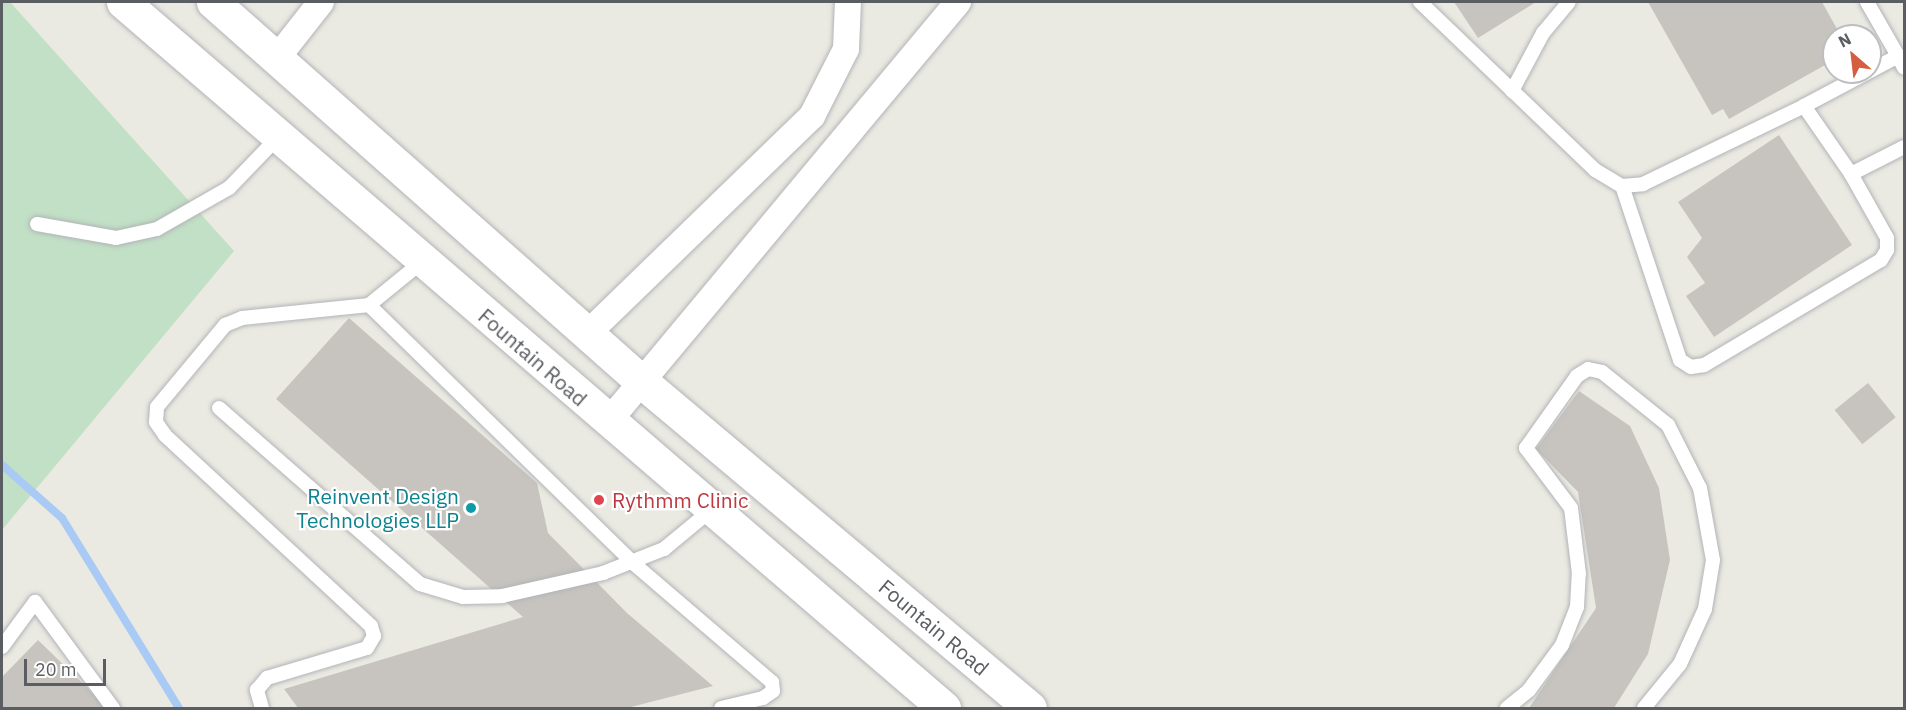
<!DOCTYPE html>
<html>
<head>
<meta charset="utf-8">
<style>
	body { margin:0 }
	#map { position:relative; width:1906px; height:710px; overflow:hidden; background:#ebeae2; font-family:"IBM Plex Sans",sans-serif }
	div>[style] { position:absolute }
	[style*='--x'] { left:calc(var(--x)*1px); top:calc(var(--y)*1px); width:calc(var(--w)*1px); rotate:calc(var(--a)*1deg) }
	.green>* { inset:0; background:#c1e0c5 }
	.stream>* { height:8px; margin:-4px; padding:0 4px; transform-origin:4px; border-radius:4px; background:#a9caf4 }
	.building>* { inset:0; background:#c7c4bf; transform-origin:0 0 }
	.roads { filter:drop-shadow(0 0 2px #b2b4b8) drop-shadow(0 0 2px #b2b4b8) }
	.lane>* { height:14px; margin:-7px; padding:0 7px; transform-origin:7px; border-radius:7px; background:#fff }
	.street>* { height:26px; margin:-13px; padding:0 13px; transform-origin:13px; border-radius:13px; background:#fff }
	.secondary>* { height:33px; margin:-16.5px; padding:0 16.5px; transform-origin:16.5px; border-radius:16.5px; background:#fff }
	.dots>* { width:16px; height:16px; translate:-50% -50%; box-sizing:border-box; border:3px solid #fff; border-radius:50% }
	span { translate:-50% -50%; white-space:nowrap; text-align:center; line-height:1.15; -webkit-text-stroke:4.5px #fff; paint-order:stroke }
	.street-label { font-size:21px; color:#5a5d61 }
	.culture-label { font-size:21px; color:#0d838f }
	.right { translate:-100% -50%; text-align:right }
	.health-label { font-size:21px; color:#be3a42 }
	.left { translate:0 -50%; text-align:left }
	.frame { position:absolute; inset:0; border:3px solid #5a5d61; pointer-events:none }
	.north { position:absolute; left:1822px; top:24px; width:60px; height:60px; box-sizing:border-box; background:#fff; border:2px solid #bdbec0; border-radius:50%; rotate:332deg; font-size:16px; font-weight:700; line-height:24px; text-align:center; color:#5a5d61 }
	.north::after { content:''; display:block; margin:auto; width:21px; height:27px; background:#d45e3f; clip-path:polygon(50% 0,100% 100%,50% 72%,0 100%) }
	.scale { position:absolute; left:24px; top:659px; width:82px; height:27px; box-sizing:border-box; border:3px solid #5a5d61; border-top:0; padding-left:8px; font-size:18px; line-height:21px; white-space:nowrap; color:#5a5d61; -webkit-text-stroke:4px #fff; paint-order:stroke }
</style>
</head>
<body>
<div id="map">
	<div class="green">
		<i style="clip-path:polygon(2px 2px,10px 2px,234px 251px,2px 530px)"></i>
	</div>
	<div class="stream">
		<i style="--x:2;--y:465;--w:80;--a:41.5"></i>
		<i style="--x:62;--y:518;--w:223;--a:58.4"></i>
	</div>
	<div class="building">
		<i style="clip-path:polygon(1454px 2px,1536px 2px,1478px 38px)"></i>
		<i style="clip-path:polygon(1648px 2px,1822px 2px,1841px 36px,1834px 36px,1834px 60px,1729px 119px,1723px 109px,1712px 115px)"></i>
		<i style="clip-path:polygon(1779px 135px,1852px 245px,1714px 337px,1686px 296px,1705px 283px,1687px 257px,1702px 238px,1678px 202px)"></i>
		<i style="clip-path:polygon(349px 318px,537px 483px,548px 533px,627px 613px,713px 686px,627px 708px,298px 708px,284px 689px,523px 617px,276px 399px)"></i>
		<i style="left:1868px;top:383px;width:44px;height:43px;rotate:51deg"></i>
		<i style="clip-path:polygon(1579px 391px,1630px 426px,1659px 488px,1670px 560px,1648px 654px,1614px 708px,1529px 708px,1596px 608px,1578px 492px,1536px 449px)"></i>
		<i style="clip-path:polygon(38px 640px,106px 706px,104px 708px,2px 708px,2px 677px)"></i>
	</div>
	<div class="roads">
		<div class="lane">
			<i style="--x:1420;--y:2;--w:243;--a:43.8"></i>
			<i style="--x:1595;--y:170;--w:31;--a:31"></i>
			<i style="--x:1867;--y:2;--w:62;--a:60.1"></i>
			<i style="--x:1870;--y:71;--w:32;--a:-28"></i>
			<i style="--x:1898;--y:56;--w:13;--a:63"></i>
			<i style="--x:1512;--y:91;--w:66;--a:-61.9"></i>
			<i style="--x:1543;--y:33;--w:40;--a:-50"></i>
			<i style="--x:1804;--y:106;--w:83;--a:55.3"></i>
			<i style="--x:1851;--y:174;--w:73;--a:60.6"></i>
			<i style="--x:1887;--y:238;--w:12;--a:90"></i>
			<i style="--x:1887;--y:250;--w:12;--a:121"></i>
			<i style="--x:1881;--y:260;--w:206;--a:149.3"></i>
			<i style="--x:1704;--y:365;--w:13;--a:171"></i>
			<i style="--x:1691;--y:367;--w:13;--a:-148"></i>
			<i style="--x:1680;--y:360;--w:183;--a:-108.4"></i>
			<i style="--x:1622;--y:186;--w:21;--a:-5"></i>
			<i style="--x:1643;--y:184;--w:179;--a:-25.8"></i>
			<i style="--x:1804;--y:106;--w:72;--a:-28"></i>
			<i style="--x:1851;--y:174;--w:59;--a:-27"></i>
			<i style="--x:37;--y:224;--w:80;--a:10"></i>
			<i style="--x:116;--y:238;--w:42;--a:-12.4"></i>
			<i style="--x:157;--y:229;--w:83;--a:-29.7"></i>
			<i style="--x:229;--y:188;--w:72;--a:-46.1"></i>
			<i style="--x:369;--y:305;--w:369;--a:44.3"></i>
			<i style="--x:633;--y:563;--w:183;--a:40.6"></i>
			<i style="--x:772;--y:682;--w:9;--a:84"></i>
			<i style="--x:773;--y:691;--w:12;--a:145"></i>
			<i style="--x:763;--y:698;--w:43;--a:166.6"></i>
			<i style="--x:219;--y:408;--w:267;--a:41.2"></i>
			<i style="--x:420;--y:584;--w:45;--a:16.8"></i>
			<i style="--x:463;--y:597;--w:39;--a:-1"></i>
			<i style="--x:502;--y:596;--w:104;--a:-12.8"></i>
			<i style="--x:603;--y:573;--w:66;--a:-21.5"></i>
			<i style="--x:664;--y:549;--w:61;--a:-39.7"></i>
			<i style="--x:2;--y:647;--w:56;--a:-53.7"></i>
			<i style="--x:35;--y:602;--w:132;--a:53.7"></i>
			<i style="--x:262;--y:708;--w:19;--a:-106"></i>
			<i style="--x:257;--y:690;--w:16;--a:-50"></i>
			<i style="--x:267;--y:678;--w:104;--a:-16.7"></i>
			<i style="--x:367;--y:648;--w:14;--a:-60"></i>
			<i style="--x:374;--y:636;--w:10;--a:-107"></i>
			<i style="--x:371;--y:626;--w:281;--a:-137.2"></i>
			<i style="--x:165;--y:435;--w:16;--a:-125"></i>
			<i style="--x:156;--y:422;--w:15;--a:-86"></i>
			<i style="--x:157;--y:407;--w:107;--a:-50.3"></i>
			<i style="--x:225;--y:325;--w:18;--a:-22"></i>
			<i style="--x:242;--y:318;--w:128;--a:-5.8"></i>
			<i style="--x:369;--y:305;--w:70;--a:-39.2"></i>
			<i style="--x:1507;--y:708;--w:28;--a:-39"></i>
			<i style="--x:1529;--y:690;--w:56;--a:-53.7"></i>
			<i style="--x:1562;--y:645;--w:41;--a:-68.5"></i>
			<i style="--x:1577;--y:607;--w:33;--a:-87"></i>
			<i style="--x:1579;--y:574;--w:66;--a:-96.9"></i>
			<i style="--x:1571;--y:508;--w:75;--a:-126.9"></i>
			<i style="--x:1526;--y:448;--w:88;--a:-54.7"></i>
			<i style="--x:1577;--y:376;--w:13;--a:-32"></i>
			<i style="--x:1588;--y:369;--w:14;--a:12"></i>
			<i style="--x:1602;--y:372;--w:85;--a:38.8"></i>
			<i style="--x:1668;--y:425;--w:71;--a:63.1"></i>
			<i style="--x:1700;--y:488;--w:73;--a:79.8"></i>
			<i style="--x:1713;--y:560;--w:50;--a:99.3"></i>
			<i style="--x:1705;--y:609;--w:60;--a:114.4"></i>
			<i style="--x:1680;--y:664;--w:57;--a:129.3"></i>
		</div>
		<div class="street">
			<i style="--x:277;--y:58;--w:71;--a:-51.8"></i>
			<i style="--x:588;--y:333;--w:312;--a:-44.1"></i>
			<i style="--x:812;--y:116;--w:75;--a:-63.1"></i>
			<i style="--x:846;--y:49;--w:47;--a:-87.6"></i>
			<i style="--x:608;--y:422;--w:547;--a:-50.19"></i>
		</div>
		<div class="secondary">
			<i style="--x:123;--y:2;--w:1083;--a:40.69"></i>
			<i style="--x:213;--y:2;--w:572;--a:41.53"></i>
			<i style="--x:641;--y:381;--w:508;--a:40.05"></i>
		</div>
	</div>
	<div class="dots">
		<i style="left:599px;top:500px;background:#e0444e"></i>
		<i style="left:471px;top:508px;background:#0f9aa8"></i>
	</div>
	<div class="street-label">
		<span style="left:533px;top:357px;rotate:41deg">Fountain Road</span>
		<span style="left:934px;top:627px;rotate:40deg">Fountain Road</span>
	</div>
	<div class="culture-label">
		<span class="right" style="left:459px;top:508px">Reinvent Design<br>Technologies LLP</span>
	</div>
	<div class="health-label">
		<span class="left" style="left:612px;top:500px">Rythmm Clinic</span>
	</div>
	<div class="frame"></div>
	<div class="north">N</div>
	<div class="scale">20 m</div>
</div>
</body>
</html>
